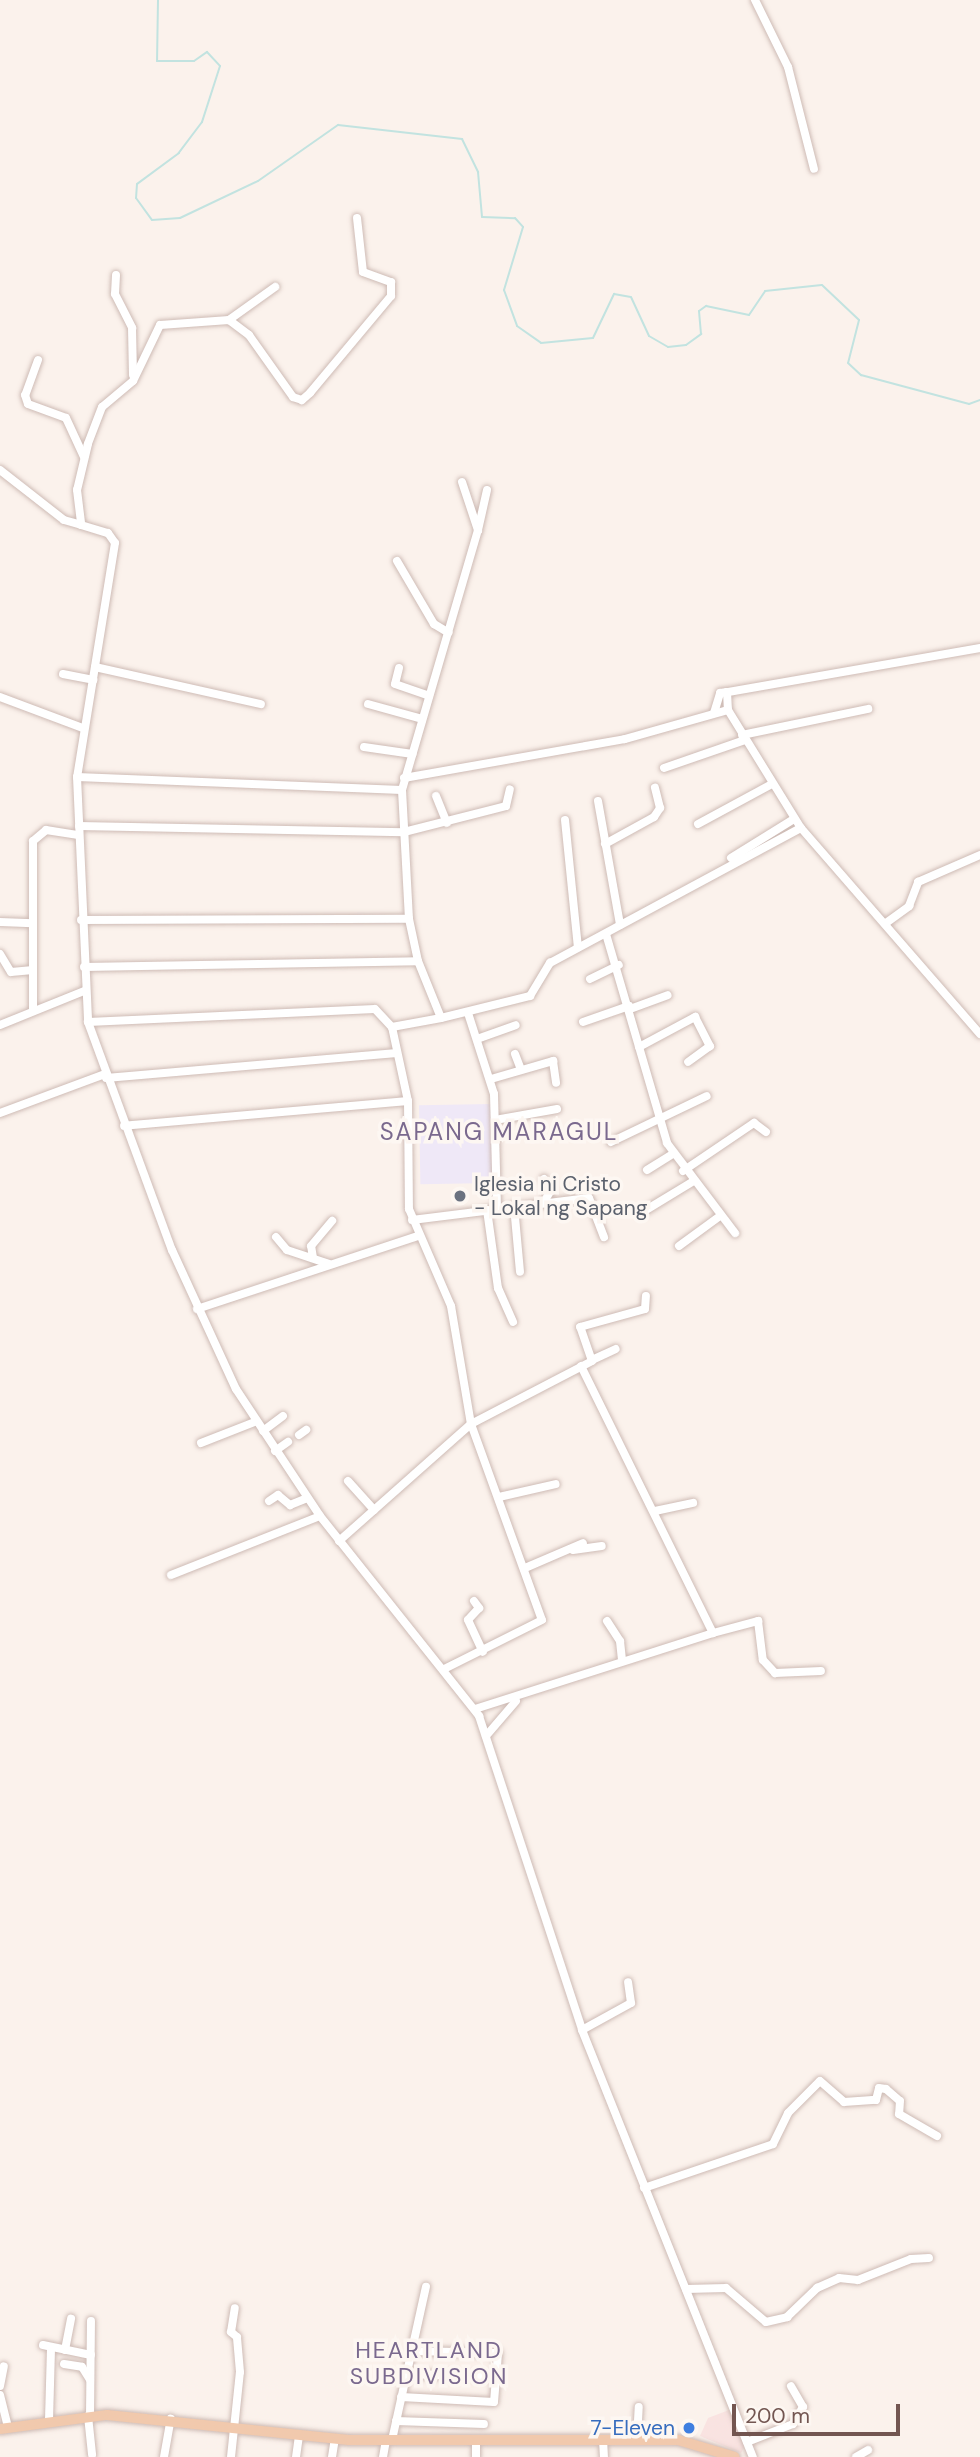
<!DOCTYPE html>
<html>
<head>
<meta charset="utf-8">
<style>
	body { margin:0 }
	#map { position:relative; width:980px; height:2457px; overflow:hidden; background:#fbf2ec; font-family:"DM Sans",sans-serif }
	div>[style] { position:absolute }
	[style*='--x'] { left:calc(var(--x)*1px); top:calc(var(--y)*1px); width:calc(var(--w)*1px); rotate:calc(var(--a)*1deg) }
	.commercial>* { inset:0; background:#f9e3e1 }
	.education>* { inset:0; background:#efe8f7; transform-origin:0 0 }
	.stream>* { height:2px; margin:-1px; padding:0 1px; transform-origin:1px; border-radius:1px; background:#c2e3e0 }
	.roads { filter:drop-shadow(0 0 2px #cebbb5) drop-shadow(0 0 2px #cebbb5) }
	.minor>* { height:8px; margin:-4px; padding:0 4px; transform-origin:4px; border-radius:4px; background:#fff }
	.major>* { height:10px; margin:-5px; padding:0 5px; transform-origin:5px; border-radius:5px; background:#f1c9ad }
	.dots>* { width:19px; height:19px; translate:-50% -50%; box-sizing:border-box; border:4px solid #fdf7f2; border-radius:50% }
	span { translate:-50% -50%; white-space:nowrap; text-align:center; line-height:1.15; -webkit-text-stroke:7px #fdf7f2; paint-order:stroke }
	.worship-label { font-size:21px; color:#5b616d }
	.left { translate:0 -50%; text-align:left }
	.shop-label { font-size:21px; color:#366cbe }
	.right { translate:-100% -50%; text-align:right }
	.neighbourhood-label { font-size:23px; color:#7a698e; letter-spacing:2px }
	.quarter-label { font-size:24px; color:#7a698e; letter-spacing:2px }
	.scale { position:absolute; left:732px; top:2404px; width:168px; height:32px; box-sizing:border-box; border:4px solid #735651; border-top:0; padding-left:9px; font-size:21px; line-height:24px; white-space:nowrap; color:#735651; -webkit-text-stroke:5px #fdf7f2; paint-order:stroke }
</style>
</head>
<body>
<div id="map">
	<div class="commercial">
		<i style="clip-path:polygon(729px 2410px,745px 2446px,741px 2453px,700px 2436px,708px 2418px)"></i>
	</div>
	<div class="education">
		<i style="left:492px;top:1104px;width:79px;height:73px;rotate:89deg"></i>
	</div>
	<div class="stream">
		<i style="--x:158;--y:0;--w:61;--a:90.9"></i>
		<i style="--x:157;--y:61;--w:37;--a:0"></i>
		<i style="--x:194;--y:61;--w:16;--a:-35"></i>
		<i style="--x:207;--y:52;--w:19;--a:47"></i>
		<i style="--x:220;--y:66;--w:59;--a:107.8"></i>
		<i style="--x:202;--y:122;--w:39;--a:127"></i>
		<i style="--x:179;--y:153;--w:52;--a:143.6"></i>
		<i style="--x:137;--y:184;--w:14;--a:94"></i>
		<i style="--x:136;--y:198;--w:27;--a:54"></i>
		<i style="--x:152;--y:220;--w:28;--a:-4"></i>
		<i style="--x:180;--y:218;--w:86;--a:-25.4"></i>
		<i style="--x:258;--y:181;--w:98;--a:-35"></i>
		<i style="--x:338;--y:125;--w:125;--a:6.4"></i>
		<i style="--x:462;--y:139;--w:37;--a:64"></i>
		<i style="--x:478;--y:172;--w:45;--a:84.9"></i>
		<i style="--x:482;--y:217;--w:33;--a:2"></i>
		<i style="--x:515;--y:218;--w:12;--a:48"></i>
		<i style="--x:523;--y:227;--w:66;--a:106.8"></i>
		<i style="--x:504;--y:290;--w:38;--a:70"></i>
		<i style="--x:517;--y:326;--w:29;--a:35"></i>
		<i style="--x:541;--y:343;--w:52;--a:-5.5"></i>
		<i style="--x:593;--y:338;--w:49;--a:-64.5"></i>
		<i style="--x:614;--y:294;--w:17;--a:10"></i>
		<i style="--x:631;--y:297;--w:43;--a:65.2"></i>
		<i style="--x:649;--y:336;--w:22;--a:30"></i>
		<i style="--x:668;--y:347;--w:18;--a:-6"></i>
		<i style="--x:686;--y:345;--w:19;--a:-36"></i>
		<i style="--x:701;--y:334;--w:23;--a:-95"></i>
		<i style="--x:699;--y:311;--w:9;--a:-36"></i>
		<i style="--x:706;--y:306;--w:44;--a:11.8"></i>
		<i style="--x:749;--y:315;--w:29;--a:-56"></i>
		<i style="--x:765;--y:291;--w:57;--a:-6"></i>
		<i style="--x:822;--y:285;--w:51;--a:43.4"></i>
		<i style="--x:859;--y:320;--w:44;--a:104.3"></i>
		<i style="--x:848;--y:363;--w:18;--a:43"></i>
		<i style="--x:861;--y:375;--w:112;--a:15"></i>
		<i style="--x:969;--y:404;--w:12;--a:-20"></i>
	</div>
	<div class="roads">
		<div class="minor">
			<i style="--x:755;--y:0;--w:75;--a:63.8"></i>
			<i style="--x:788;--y:67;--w:105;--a:75.7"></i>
			<i style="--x:357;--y:218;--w:54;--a:83.7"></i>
			<i style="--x:363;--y:272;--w:30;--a:20"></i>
			<i style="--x:391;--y:282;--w:14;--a:90"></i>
			<i style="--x:391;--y:296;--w:126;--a:129.9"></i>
			<i style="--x:310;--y:393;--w:11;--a:139"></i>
			<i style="--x:302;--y:400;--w:9;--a:-162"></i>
			<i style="--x:293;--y:397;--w:76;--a:-125.4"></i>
			<i style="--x:249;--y:335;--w:25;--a:-143"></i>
			<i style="--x:229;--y:320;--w:69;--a:175.9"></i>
			<i style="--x:160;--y:325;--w:62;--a:115.7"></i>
			<i style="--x:133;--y:381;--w:40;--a:140"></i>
			<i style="--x:102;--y:407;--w:40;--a:111"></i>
			<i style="--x:88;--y:444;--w:47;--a:103.4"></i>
			<i style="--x:77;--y:490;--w:35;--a:83"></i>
			<i style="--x:81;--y:525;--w:28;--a:17"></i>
			<i style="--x:108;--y:533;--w:12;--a:55"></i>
			<i style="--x:115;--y:543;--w:237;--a:99.2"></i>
			<i style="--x:77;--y:777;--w:245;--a:87.4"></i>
			<i style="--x:88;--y:1022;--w:243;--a:69.8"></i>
			<i style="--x:172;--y:1250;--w:153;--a:65.3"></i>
			<i style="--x:236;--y:1389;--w:152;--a:56.5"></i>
			<i style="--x:320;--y:1516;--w:256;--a:51.5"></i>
			<i style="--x:479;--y:1716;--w:330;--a:71.8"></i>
			<i style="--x:582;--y:2030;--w:460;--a:68.2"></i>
			<i style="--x:116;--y:275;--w:19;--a:93"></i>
			<i style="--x:115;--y:294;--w:38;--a:63"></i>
			<i style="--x:132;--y:328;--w:47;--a:88.8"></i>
			<i style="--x:229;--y:320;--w:57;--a:-35.7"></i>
			<i style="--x:38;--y:360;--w:37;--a:110"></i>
			<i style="--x:25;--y:395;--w:9;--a:72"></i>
			<i style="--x:28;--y:404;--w:40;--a:20.2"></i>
			<i style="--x:66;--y:418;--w:43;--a:65.2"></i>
			<i style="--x:0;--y:470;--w:81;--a:38"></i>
			<i style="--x:64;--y:520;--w:18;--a:16"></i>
			<i style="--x:462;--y:482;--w:51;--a:71.6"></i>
			<i style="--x:478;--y:530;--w:271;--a:106.3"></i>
			<i style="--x:402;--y:790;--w:129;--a:86.9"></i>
			<i style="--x:409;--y:919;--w:43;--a:77.9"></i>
			<i style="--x:418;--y:961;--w:61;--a:68"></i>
			<i style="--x:441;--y:1018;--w:92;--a:-13.9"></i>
			<i style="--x:530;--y:996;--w:39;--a:-59"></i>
			<i style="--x:550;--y:963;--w:285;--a:-28.3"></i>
			<i style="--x:478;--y:530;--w:41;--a:-77.3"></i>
			<i style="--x:397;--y:561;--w:73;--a:59.6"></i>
			<i style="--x:434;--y:624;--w:17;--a:31"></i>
			<i style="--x:980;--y:648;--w:257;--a:170.1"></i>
			<i style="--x:727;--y:692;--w:18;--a:87"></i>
			<i style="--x:728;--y:710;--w:139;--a:58.3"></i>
			<i style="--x:801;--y:828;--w:273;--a:49"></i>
			<i style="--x:95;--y:667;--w:170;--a:12.6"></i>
			<i style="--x:399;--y:668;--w:16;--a:104"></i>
			<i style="--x:395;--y:684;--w:36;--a:19"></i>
			<i style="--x:63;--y:674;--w:31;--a:11"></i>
			<i style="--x:0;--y:697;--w:89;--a:20.5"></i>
			<i style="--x:368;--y:704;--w:56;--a:15.5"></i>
			<i style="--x:714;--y:713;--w:21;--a:-73"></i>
			<i style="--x:720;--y:693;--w:7;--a:-8"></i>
			<i style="--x:742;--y:735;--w:129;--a:-11.7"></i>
			<i style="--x:364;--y:747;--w:49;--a:8.3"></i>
			<i style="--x:664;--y:768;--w:86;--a:-19.1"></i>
			<i style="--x:77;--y:777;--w:325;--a:2.3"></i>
			<i style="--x:404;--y:778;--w:224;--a:-10"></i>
			<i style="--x:625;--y:739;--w:107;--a:-15.7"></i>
			<i style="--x:436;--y:796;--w:29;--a:68"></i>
			<i style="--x:598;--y:801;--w:126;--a:79.9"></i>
			<i style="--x:565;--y:820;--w:128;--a:84.2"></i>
			<i style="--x:698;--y:824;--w:84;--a:-28.4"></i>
			<i style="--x:79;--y:826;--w:325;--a:1.1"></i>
			<i style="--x:404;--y:832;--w:105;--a:-14.3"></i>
			<i style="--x:506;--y:806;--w:17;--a:-77"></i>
			<i style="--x:605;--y:844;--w:56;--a:-28.9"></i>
			<i style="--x:654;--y:817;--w:11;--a:-56"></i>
			<i style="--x:660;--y:808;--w:21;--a:-104"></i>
			<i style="--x:731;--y:858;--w:74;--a:-31.8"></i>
			<i style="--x:81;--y:920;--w:328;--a:-0.2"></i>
			<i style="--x:0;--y:922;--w:33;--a:2"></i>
			<i style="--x:886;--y:923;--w:29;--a:-36"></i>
			<i style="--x:909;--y:906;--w:26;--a:-69"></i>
			<i style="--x:918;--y:882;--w:68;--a:-23.5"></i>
			<i style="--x:606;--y:934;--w:218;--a:73.7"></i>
			<i style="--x:667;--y:1143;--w:113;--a:52.9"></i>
			<i style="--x:0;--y:954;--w:21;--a:59"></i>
			<i style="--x:11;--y:972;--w:22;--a:-5"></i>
			<i style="--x:84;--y:967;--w:334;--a:-1"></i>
			<i style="--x:590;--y:979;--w:32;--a:-26"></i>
			<i style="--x:630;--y:1009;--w:40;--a:-20.2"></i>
			<i style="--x:33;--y:1010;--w:169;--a:-90"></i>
			<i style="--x:33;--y:841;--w:17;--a:-40"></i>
			<i style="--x:46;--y:830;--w:33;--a:9"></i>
			<i style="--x:468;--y:1013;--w:85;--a:72.2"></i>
			<i style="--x:494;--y:1094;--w:115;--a:88.5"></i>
			<i style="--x:88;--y:1022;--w:287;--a:-2.6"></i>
			<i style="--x:375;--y:1009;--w:25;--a:47"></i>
			<i style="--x:392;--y:1027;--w:76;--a:77.8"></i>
			<i style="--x:408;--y:1101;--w:285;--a:175"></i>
			<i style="--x:583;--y:1022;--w:49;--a:-19.2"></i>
			<i style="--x:0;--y:1025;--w:91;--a:-22"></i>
			<i style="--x:392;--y:1027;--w:50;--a:-10.4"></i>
			<i style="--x:477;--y:1039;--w:41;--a:-19.7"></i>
			<i style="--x:639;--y:1047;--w:64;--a:-28.2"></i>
			<i style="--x:695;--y:1017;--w:33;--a:63"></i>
			<i style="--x:710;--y:1046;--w:27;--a:144"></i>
			<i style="--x:515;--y:1054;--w:17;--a:69"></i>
			<i style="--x:106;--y:1078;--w:292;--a:-4.9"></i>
			<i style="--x:491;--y:1079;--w:65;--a:-16.2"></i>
			<i style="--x:553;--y:1061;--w:22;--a:82"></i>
			<i style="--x:408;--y:1101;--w:108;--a:89.5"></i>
			<i style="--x:409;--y:1209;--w:106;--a:66.6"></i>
			<i style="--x:451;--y:1306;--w:120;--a:80.4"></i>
			<i style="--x:471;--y:1424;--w:208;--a:70.1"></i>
			<i style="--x:542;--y:1620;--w:110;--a:153.4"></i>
			<i style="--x:0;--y:1113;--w:112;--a:-20.4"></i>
			<i style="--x:495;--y:1120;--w:63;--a:-10.1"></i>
			<i style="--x:611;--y:1142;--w:106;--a:-25.6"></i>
			<i style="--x:647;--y:1170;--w:31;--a:-32"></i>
			<i style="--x:683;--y:1171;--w:86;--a:-34.1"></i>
			<i style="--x:754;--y:1123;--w:15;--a:37"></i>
			<i style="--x:544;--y:1179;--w:13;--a:58"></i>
			<i style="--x:551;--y:1190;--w:14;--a:120"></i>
			<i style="--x:514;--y:1206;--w:66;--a:84.8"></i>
			<i style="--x:487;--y:1210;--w:79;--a:82"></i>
			<i style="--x:498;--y:1288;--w:37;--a:66"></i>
			<i style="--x:641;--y:1213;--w:60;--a:-31.3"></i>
			<i style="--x:412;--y:1220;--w:178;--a:-7.1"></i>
			<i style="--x:589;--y:1198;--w:42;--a:69"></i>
			<i style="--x:276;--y:1237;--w:17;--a:50"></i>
			<i style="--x:287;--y:1250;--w:44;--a:18.4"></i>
			<i style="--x:679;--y:1246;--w:51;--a:-36.2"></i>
			<i style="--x:313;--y:1258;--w:12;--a:-99"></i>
			<i style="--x:311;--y:1246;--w:33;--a:-50"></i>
			<i style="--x:197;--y:1309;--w:233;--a:-18.3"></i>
			<i style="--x:592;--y:1360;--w:26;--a:-25"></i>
			<i style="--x:581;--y:1366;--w:298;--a:63.7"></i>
			<i style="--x:713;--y:1633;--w:47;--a:-14.9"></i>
			<i style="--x:758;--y:1621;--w:39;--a:83"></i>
			<i style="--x:763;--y:1660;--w:18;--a:47"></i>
			<i style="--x:775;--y:1673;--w:46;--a:-2.5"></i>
			<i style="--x:263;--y:1431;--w:25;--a:-37"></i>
			<i style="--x:299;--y:1435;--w:9;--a:-36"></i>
			<i style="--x:201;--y:1443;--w:60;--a:-21.4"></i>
			<i style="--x:275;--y:1451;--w:16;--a:-35"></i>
			<i style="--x:348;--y:1481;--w:39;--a:48"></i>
			<i style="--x:499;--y:1497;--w:58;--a:-12.8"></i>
			<i style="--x:269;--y:1501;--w:11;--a:-34"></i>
			<i style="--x:278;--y:1495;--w:16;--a:40"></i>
			<i style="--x:290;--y:1505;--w:18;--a:-22"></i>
			<i style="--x:655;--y:1511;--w:39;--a:-12"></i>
			<i style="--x:339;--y:1541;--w:176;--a:-41.6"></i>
			<i style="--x:471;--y:1424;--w:136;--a:-27.5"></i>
			<i style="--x:592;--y:1361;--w:36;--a:-109"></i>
			<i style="--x:580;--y:1327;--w:67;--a:-15.5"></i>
			<i style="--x:645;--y:1309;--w:13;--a:-86"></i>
			<i style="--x:573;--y:1550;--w:29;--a:-8"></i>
			<i style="--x:525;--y:1568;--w:63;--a:-23.3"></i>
			<i style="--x:171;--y:1575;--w:160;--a:-21.6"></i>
			<i style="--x:474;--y:1601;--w:9;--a:54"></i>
			<i style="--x:479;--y:1608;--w:16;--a:133"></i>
			<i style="--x:468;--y:1620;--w:35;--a:65"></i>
			<i style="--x:607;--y:1621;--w:24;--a:57"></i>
			<i style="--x:620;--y:1641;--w:20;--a:84"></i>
			<i style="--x:475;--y:1709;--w:250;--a:-17.7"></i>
			<i style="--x:486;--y:1736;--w:46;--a:-49.4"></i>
			<i style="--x:582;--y:2030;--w:56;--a:-28.9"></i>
			<i style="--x:631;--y:2003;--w:21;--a:-98"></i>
			<i style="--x:644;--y:2188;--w:136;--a:-18.8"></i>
			<i style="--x:773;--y:2144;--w:34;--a:-64"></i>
			<i style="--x:788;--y:2113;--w:45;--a:-45"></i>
			<i style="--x:820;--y:2081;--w:32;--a:41"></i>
			<i style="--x:844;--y:2102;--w:32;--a:-4"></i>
			<i style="--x:876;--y:2100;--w:12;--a:-76"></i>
			<i style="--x:879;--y:2088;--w:7;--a:8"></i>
			<i style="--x:886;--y:2089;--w:18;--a:41"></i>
			<i style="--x:900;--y:2101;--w:13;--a:94"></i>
			<i style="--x:899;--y:2114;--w:44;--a:30.1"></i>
			<i style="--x:686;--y:2289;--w:40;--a:-1.4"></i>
			<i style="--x:726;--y:2288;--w:52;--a:40.4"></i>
			<i style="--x:766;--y:2322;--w:22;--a:-13"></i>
			<i style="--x:787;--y:2317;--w:42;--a:-44"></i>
			<i style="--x:817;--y:2288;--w:24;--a:-24"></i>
			<i style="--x:839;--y:2278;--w:19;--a:6"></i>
			<i style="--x:858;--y:2280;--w:57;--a:-21.6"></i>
			<i style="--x:911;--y:2259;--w:18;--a:-3"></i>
			<i style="--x:43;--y:2345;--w:49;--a:11.8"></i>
			<i style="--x:65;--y:2350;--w:32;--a:-79"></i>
			<i style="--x:64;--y:2364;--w:18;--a:9"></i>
			<i style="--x:82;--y:2367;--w:15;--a:58"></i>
			<i style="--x:406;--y:2374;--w:90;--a:1.9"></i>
			<i style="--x:0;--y:2386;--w:20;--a:-79"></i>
			<i style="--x:0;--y:2395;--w:34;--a:76"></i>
			<i style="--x:401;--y:2397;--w:93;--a:3.1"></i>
			<i style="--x:494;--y:2402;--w:49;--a:-85.3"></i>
			<i style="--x:498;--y:2353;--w:86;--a:-178.7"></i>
			<i style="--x:90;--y:2415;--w:94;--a:-89.4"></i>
			<i style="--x:88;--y:2416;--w:39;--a:84"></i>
			<i style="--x:49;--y:2420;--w:73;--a:-88.4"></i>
			<i style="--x:396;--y:2421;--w:88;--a:2"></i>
			<i style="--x:603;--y:2439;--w:18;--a:87"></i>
			<i style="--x:392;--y:2440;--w:157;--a:-77.5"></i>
			<i style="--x:637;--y:2440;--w:33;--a:-87"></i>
			<i style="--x:747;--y:2442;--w:49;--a:-21.4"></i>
			<i style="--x:793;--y:2424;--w:20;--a:-60"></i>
			<i style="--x:803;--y:2407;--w:24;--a:-120"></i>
			<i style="--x:164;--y:2457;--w:39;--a:-80"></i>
			<i style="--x:231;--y:2457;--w:85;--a:-84"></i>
			<i style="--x:240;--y:2372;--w:35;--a:-95"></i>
			<i style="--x:237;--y:2337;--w:8;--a:-140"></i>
			<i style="--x:231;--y:2332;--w:24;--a:-81"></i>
			<i style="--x:296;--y:2457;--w:22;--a:-82"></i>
			<i style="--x:332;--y:2457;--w:19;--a:-81"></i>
			<i style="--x:383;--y:2457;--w:17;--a:-80"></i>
			<i style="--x:476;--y:2457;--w:17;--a:-90"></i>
			<i style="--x:856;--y:2457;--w:14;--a:-30"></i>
		</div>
		<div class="major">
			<i style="--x:0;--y:2429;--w:108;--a:-7.5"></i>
			<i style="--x:107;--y:2415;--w:243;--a:5.9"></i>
			<i style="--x:349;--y:2440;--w:329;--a:0"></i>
			<i style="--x:678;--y:2440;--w:59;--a:16.6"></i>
		</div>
	</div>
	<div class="dots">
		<i style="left:460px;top:1196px;background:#6b7280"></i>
		<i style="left:689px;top:2428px;background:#3f7fe0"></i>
	</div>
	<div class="worship-label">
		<span class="left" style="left:474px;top:1196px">Iglesia ni Cristo<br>- Lokal ng Sapang</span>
	</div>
	<div class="shop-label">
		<span class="right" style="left:675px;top:2428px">7-Eleven</span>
	</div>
	<div class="neighbourhood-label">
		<span style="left:429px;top:2363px">HEARTLAND<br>SUBDIVISION</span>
	</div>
	<div class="quarter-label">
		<span style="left:499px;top:1132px">SAPANG MARAGUL</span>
	</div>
	<div class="scale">200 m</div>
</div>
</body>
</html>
